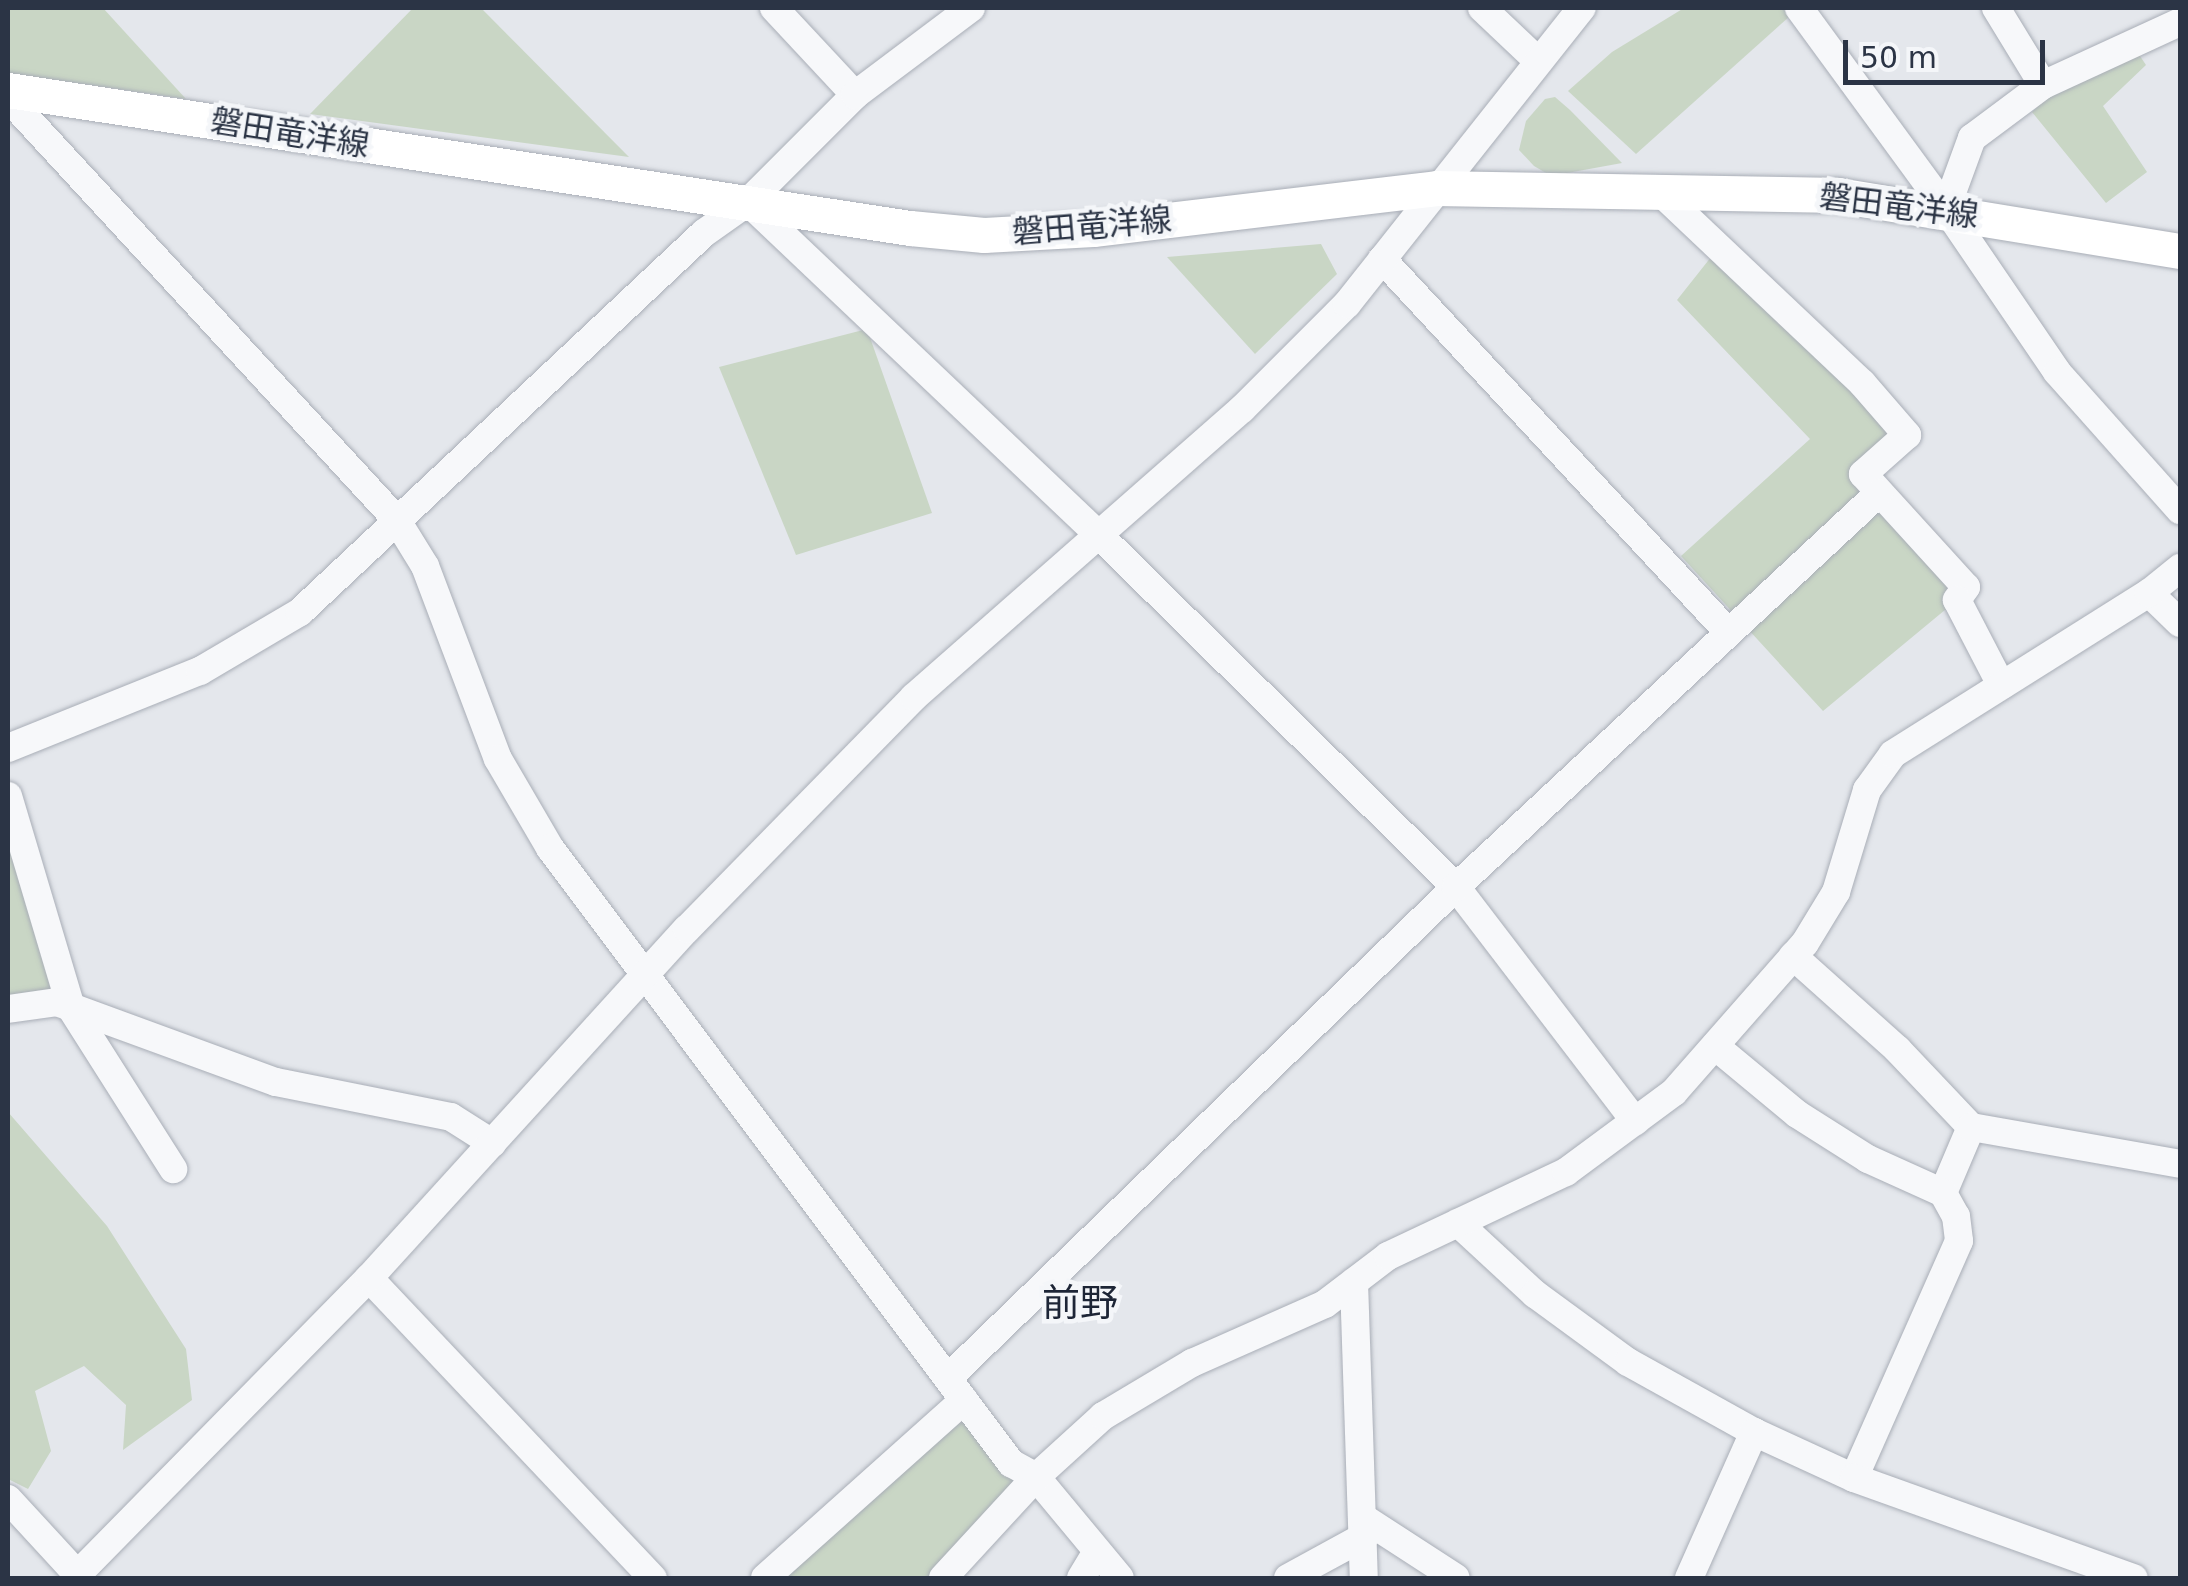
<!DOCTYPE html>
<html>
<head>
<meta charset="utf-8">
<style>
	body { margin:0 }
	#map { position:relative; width:2188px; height:1586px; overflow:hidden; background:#e4e7ec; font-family:"DejaVu Sans","Noto Sans JP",sans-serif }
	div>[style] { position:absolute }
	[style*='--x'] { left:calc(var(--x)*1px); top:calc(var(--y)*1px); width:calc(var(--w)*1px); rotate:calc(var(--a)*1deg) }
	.green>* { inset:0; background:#c9d6c5 }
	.roads { filter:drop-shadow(0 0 2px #a9aeb7) drop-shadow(0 0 2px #a9aeb7) }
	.minor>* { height:28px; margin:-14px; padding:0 14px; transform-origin:14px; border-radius:14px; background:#f7f8fa }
	.major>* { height:35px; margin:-17.5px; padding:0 17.5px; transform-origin:17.5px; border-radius:17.5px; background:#fff }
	span { translate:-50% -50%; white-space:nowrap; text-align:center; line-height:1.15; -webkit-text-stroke:9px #f4f6f9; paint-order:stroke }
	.street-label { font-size:32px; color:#2b3445 }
	.quarter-label { font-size:38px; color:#1d2536 }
	.frame { position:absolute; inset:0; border:10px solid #2b3445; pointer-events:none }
	.scale { position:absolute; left:1843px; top:40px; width:202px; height:45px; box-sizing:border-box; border:5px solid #2b3445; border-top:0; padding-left:12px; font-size:30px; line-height:35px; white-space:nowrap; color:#2b3445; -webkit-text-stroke:8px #f4f6f9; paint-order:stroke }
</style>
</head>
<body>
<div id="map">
	<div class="green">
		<i style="clip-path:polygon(8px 8px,103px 8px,186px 99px,8px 73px)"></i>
		<i style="clip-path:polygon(413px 8px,481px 8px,629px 157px,310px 114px)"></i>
		<i style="clip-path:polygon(1684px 8px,1799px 8px,1636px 154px,1568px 91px,1612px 52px)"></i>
		<i style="clip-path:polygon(2138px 53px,2146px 65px,2103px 106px,2147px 172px,2106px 203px,2032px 112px,2052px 92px)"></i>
		<i style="clip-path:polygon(1555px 97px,1570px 110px,1622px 163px,1551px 176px,1534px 166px,1519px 150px,1526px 121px,1545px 99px)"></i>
		<i style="clip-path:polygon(1321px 244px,1337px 274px,1255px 354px,1167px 257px)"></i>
		<i style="clip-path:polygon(1719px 247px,1907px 435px,1863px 475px,1957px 600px,1823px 711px,1681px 556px,1810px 439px,1677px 300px)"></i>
		<i style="clip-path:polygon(867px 329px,932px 513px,796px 555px,719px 367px)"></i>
		<i style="clip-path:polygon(8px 794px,68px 996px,8px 999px)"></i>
		<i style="clip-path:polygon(8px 1112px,107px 1226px,186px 1349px,192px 1400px,123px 1450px,126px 1405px,84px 1366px,35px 1391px,51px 1451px,28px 1489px,8px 1479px)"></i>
		<i style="clip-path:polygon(964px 1400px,1036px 1477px,942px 1578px,765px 1578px)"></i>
	</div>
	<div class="roads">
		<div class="minor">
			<i style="--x:774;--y:8;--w:119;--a:47"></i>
			<i style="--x:1482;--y:8;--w:76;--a:43.4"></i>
			<i style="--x:1799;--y:8;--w:249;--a:53.8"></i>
			<i style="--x:1946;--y:209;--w:197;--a:55.7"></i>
			<i style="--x:2057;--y:372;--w:185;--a:48.3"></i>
			<i style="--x:1996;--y:8;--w:90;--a:58.6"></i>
			<i style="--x:8;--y:98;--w:573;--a:47.34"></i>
			<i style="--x:396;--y:519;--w:55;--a:58.3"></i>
			<i style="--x:425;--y:566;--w:206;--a:69.3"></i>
			<i style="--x:498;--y:759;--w:103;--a:59.7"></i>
			<i style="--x:550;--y:848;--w:769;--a:53.15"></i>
			<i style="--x:1011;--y:1463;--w:29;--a:29"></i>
			<i style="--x:1036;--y:1477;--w:131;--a:50.3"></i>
			<i style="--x:1659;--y:191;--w:279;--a:43.4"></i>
			<i style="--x:1862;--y:383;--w:69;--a:49.1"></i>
			<i style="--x:1907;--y:435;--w:59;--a:138.4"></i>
			<i style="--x:1863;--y:474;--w:153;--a:47.7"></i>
			<i style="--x:1966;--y:587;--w:16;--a:125"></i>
			<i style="--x:1957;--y:600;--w:96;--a:62.6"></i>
			<i style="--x:748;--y:202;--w:484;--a:43.5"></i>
			<i style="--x:1099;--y:535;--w:501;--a:44.6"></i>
			<i style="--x:1456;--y:887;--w:295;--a:52.6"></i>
			<i style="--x:1946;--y:209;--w:76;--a:-69.9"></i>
			<i style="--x:1972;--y:138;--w:89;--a:-36.7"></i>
			<i style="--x:2043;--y:85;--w:151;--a:-24.7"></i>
			<i style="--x:1382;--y:259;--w:510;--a:47.14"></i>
			<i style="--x:2149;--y:593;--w:43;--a:44.1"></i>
			<i style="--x:8;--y:748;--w:207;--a:-21.9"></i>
			<i style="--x:200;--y:671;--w:116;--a:-30.5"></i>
			<i style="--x:300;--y:612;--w:554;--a:-43.17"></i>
			<i style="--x:704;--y:233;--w:54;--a:-35.2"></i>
			<i style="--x:748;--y:202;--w:151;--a:-45"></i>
			<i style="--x:855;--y:95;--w:145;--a:-36.9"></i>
			<i style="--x:8;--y:796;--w:221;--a:73.4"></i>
			<i style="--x:71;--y:1008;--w:191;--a:57.6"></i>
			<i style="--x:1793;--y:956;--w:140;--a:41.8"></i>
			<i style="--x:1897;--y:1049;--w:108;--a:46.5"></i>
			<i style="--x:1971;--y:1127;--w:72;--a:113"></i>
			<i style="--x:8;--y:1009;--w:49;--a:-8.1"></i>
			<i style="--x:57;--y:1002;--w:233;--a:20.1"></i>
			<i style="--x:276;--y:1082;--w:178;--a:11.3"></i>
			<i style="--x:451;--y:1117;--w:49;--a:32.4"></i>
			<i style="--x:1715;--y:1046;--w:107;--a:39.7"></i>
			<i style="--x:1797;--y:1114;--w:84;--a:32.4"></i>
			<i style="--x:1868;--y:1159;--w:82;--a:24.4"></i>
			<i style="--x:1943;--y:1193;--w:26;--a:61"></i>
			<i style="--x:1956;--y:1216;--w:25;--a:83"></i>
			<i style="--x:1959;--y:1241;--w:259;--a:113.9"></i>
			<i style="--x:1971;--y:1127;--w:212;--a:10"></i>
			<i style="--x:1458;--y:1223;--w:105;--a:42.7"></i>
			<i style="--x:1535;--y:1294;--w:115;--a:36.2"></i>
			<i style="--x:1628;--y:1362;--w:144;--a:29.1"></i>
			<i style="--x:1754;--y:1432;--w:110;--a:24.7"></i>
			<i style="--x:1854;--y:1478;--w:297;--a:19.7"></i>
			<i style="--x:369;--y:1278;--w:413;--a:46.6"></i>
			<i style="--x:1354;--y:1282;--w:296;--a:88.1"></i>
			<i style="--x:948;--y:1378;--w:707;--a:-44.03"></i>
			<i style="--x:1456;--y:887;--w:578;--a:-42.97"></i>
			<i style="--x:8;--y:1499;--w:103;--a:47.4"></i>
			<i style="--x:1365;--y:1519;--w:108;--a:33"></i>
			<i style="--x:74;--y:1578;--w:421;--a:-45.5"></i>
			<i style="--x:369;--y:1278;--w:472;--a:-47.7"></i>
			<i style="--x:687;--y:929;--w:325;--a:-45.6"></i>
			<i style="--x:914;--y:697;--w:436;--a:-41.3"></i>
			<i style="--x:1242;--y:409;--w:148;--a:-45"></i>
			<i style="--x:1347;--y:304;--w:378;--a:-51.6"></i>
			<i style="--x:765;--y:1578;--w:267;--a:-41.8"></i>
			<i style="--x:943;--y:1578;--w:137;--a:-47.4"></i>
			<i style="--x:1036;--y:1477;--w:91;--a:-42.3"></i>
			<i style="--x:1103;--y:1416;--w:104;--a:-30.8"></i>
			<i style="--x:1192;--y:1363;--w:145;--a:-23.9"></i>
			<i style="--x:1325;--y:1304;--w:79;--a:-37.3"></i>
			<i style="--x:1388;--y:1256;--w:197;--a:-25.3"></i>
			<i style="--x:1566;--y:1172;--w:134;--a:-36.5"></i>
			<i style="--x:1674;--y:1092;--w:198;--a:-48.7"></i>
			<i style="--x:1805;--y:943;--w:60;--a:-58.7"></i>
			<i style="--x:1836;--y:892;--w:107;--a:-73.1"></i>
			<i style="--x:1867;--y:790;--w:44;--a:-54.2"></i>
			<i style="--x:1893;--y:754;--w:302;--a:-32.2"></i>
			<i style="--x:2149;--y:593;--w:40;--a:-39"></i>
			<i style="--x:1081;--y:1578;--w:31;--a:-59"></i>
			<i style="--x:1288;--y:1578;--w:88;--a:-28.6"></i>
			<i style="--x:1689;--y:1578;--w:160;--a:-66"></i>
		</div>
		<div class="major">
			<i style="--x:8;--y:90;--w:912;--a:8.7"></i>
			<i style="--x:910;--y:228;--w:74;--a:5.4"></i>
			<i style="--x:984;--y:235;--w:109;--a:-3.2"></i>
			<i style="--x:1093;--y:229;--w:346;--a:-6.8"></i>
			<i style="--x:1437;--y:188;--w:401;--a:1"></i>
			<i style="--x:1838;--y:195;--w:347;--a:9.3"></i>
		</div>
	</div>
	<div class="street-label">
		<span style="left:290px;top:133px;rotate:9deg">磐田竜洋線</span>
		<span style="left:1899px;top:206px;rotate:7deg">磐田竜洋線</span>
		<span style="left:1092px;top:226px;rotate:-5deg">磐田竜洋線</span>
	</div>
	<div class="quarter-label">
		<span style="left:1080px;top:1304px">前野</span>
	</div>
	<div class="frame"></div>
	<div class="scale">50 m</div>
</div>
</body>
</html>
